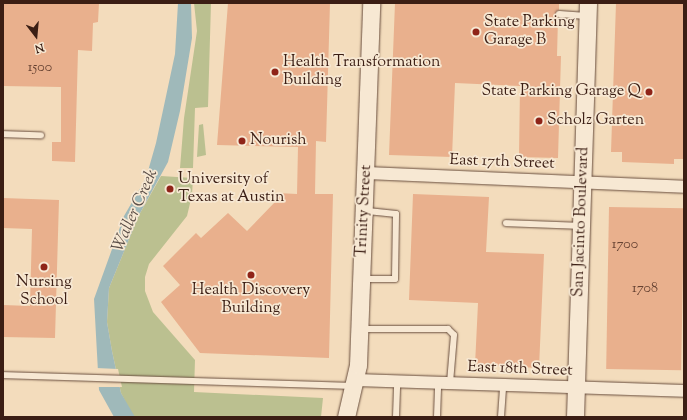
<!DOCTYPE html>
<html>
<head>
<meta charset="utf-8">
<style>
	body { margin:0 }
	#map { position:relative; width:687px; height:420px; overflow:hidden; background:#f3dcbc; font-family:"Sorts Mill Goudy",serif }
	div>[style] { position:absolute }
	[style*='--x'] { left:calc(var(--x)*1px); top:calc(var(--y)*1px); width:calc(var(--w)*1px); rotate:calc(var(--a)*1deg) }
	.green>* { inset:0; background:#bbc090 }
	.water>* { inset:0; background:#9fb9ba }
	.pier>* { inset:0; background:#f3dcbc }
	.building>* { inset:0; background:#e9b08d; transform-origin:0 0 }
	.roads { filter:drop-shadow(0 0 1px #694e3e) drop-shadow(0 0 1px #694e3e) }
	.lane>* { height:6px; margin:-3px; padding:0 3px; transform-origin:3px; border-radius:3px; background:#f7e8d3 }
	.street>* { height:12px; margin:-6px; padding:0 6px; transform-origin:6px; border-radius:6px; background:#f7e8d3 }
	.secondary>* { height:17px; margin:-8.5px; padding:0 8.5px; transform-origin:8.5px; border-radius:8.5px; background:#f7e8d3 }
	.dots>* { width:11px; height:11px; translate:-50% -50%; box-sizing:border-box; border:2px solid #f7e8d3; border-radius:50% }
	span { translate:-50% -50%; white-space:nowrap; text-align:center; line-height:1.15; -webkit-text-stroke:3.5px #f7e8d3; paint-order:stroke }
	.number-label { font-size:14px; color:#664232 }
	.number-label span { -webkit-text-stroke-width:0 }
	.poi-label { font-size:16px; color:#3b1e14 }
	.left { translate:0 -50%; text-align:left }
	.right { translate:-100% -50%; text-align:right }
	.street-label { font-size:16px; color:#3b1e14 }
	.water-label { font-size:17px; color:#594c46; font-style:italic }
	.frame { position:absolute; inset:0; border:4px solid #3b1e14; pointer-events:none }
	.north { position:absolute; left:16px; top:16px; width:40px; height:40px; -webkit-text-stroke:3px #f7e8d3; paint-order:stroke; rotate:164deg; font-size:11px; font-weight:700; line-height:16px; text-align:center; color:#3b1e14 }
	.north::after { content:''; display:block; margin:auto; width:14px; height:18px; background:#3b1e14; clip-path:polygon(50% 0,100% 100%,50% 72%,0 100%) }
</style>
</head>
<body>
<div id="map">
	<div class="green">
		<i style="clip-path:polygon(194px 3px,211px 3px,208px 107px,195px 108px,193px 168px,180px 168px,184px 118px,197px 31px)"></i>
		<i style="clip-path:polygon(203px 124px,206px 155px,197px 157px,199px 125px)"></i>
		<i style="clip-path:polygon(161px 176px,193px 178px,192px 195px,187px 216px,149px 264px,145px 277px,145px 291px,153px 312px,195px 360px,194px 392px,323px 398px,321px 417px,135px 417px,131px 413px,121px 393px,112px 351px,107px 322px,109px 288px,139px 215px)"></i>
	</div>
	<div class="water">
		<i style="clip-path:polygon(178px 3px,191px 3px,192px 38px,180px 111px,168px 162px,139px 215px,109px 288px,107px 322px,112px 351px,121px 393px,135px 417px,114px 417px,99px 390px,94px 299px,124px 216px,146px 178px,156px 143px,175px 54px)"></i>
	</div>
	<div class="pier">
		<i style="clip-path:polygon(96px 368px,118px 369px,122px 387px,97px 387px)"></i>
	</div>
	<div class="building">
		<i style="clip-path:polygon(3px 3px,99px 3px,98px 22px,93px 23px,92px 51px,78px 50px,75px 162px,52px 161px,52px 142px,61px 142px,61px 87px,3px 86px)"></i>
		<i style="clip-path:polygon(228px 3px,330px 3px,326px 142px,316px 141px,315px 194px,333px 194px,329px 358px,200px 353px,161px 302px,180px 285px,163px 266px,196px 233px,201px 238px,228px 213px,247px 231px,275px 202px,277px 193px,297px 194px,298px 147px,217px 145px)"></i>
		<i style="clip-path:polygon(395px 3px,559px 3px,559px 10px,555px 14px,558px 18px,557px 56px,561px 56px,558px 158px,519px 157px,520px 86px,455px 83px,452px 157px,389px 155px)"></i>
		<i style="clip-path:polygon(616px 3px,684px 4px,684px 159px,674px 159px,674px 164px,622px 162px,622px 152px,611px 152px)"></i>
		<i style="clip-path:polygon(413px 194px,489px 197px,486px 252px,544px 254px,539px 368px,475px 365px,478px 303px,409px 300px)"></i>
		<i style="clip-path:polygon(3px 198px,59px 200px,55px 338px,3px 337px,3px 305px,30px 306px,32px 229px,3px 228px)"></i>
		<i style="left:609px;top:207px;width:75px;height:162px;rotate:1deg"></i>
	</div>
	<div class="roads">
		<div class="lane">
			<i style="--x:559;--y:14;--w:28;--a:4"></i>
			<i style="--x:3;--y:134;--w:38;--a:2"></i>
			<i style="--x:506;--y:223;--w:74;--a:2.3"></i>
			<i style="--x:363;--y:279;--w:32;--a:0"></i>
			<i style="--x:395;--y:279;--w:65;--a:-89.1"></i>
			<i style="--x:396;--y:214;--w:31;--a:-174"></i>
			<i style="--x:360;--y:329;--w:88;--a:0"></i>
			<i style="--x:448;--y:329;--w:8;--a:45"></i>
			<i style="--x:454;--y:335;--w:48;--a:94.8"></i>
			<i style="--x:3;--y:375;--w:348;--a:1.8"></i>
			<i style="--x:396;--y:417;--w:36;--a:-88"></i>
			<i style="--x:437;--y:417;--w:34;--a:-88"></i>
			<i style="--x:501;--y:417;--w:31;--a:-86"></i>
		</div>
		<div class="street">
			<i style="--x:367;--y:173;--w:317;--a:2.5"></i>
			<i style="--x:356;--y:380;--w:328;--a:1.9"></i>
		</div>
		<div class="secondary">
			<i style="--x:346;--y:417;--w:53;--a:-77"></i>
			<i style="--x:358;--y:365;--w:362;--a:-87.9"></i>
			<i style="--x:575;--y:417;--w:414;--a:-88.2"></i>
		</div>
	</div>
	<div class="dots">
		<i style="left:476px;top:32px;background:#8f2418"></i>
		<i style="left:275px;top:72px;background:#8f2418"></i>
		<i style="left:649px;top:92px;background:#8f2418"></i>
		<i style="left:539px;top:121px;background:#8f2418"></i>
		<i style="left:242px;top:141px;background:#8f2418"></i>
		<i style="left:170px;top:189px;background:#8f2418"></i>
		<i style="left:44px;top:267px;background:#8f2418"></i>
		<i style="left:251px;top:275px;background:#8f2418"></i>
	</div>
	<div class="number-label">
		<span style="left:40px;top:68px">1500</span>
		<span style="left:625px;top:245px">1700</span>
		<span style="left:645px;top:289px">1708</span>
	</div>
	<div class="poi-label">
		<span class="left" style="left:484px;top:32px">State Parking<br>Garage B</span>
		<span class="left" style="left:283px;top:72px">Health Transformation<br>Building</span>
		<span class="right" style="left:641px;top:92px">State Parking Garage Q</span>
		<span class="left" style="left:547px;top:121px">Scholz Garten</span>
		<span class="left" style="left:250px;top:141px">Nourish</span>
		<span class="left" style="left:178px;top:189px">University of<br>Texas at Austin</span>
		<span style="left:44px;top:292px">Nursing<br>School</span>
		<span style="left:251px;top:300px">Health Discovery<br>Building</span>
	</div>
	<div class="street-label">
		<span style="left:502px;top:163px;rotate:2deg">East 17th Street</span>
		<span style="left:365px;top:211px;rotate:-87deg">Trinity Street</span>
		<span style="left:582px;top:222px;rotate:-88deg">San Jacinto Boulevard</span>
		<span style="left:520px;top:370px;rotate:2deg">East 18th Street</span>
	</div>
	<div class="water-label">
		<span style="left:136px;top:211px;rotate:-66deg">Waller Creek</span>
	</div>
	<div class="frame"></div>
	<div class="north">N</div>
</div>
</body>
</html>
